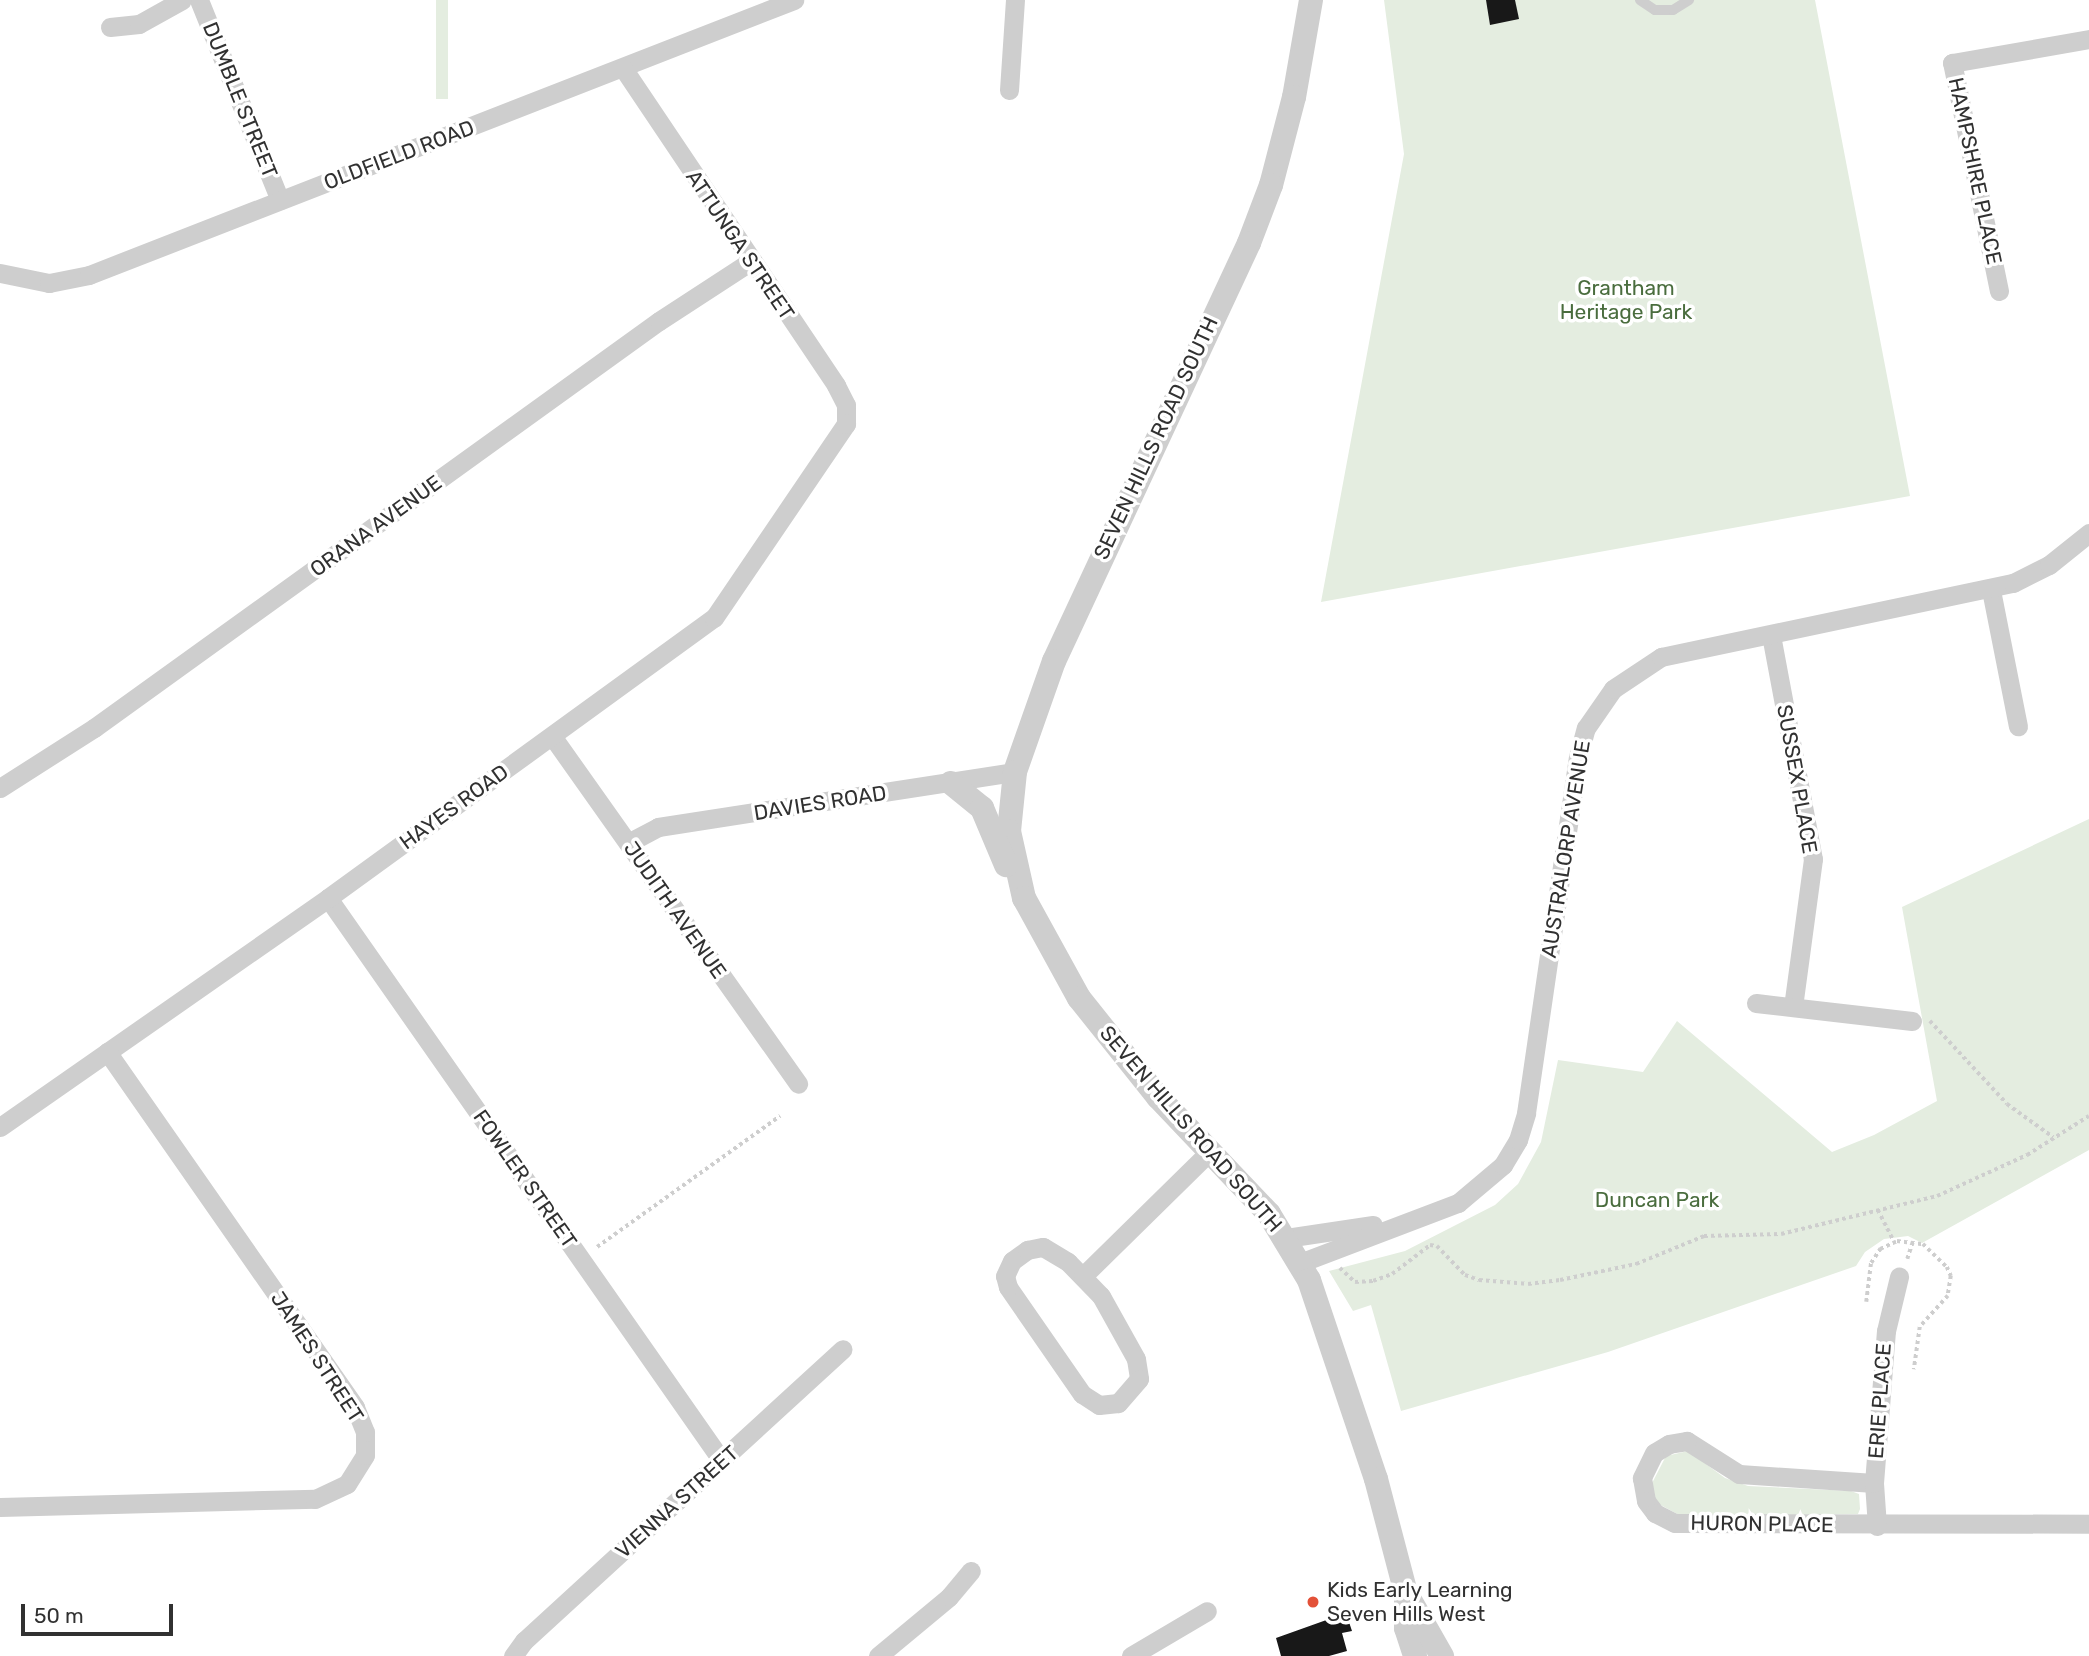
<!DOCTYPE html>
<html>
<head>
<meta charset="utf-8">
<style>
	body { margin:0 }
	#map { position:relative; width:2089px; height:1656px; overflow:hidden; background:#fff; font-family:Rubik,sans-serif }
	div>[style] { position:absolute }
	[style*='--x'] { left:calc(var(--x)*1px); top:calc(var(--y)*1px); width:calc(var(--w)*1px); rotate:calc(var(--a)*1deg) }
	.green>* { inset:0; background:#e4ede0; transform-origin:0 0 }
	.building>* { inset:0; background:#181818 }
	.path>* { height:3.5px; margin-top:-1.75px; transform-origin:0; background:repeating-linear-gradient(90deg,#cecece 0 3.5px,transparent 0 7px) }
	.service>* { height:10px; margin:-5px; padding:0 5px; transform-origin:5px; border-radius:5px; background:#cecece }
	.minor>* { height:19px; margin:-9.5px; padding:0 9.5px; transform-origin:9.5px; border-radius:9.5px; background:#cecece }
	.tertiary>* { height:24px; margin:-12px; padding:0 12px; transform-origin:12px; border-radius:12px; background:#cecece }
	.dots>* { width:19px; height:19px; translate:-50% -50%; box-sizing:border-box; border:4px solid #fff; border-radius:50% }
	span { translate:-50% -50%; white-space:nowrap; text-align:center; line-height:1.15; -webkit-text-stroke:7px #fff; paint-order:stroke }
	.street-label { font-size:21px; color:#313131 }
	.park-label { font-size:21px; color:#4a6d3e }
	.poi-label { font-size:21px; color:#313131 }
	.left { translate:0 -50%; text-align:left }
	.scale { position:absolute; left:21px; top:1604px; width:152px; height:32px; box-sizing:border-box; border:4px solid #313131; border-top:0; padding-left:9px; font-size:21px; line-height:24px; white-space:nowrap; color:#313131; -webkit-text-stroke:5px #fff; paint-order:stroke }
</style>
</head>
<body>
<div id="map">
	<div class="green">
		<i style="left:436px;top:0;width:12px;height:99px"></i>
		<i style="clip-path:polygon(1384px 0,1815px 0,1910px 496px,1321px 602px,1404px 154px)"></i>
		<i style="clip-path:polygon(2089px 819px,2089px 1150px,1922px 1243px,1908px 1236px,1884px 1239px,1865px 1252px,1856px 1266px,1608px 1352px,1401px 1411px,1371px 1305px,1353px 1311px,1329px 1271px,1405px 1251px,1495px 1205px,1518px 1184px,1541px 1142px,1558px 1060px,1643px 1072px,1677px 1021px,1832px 1152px,1874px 1135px,1937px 1101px,1902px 907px)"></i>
		<i style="clip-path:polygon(1688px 1451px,1725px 1478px,1748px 1486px,1851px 1491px,1859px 1494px,1860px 1509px,1858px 1514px,1681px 1516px,1657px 1503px,1650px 1487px,1666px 1456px)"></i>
	</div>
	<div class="building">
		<i style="clip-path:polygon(1486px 0,1515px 0,1519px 19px,1490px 25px)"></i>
		<i style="clip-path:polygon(1346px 1613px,1352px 1631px,1342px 1633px,1347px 1651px,1329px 1656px,1281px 1656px,1276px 1638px)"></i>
	</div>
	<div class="path">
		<i style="--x:1930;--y:1021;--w:113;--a:47.1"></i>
		<i style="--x:2007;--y:1104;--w:57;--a:35.7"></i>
		<i style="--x:1878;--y:1210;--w:36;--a:63"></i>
		<i style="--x:597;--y:1247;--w:225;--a:-35.6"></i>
		<i style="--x:1907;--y:1259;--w:19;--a:-72"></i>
		<i style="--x:1340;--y:1268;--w:21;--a:43"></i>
		<i style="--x:1355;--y:1282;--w:18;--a:-3"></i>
		<i style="--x:1373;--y:1281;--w:20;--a:-20"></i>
		<i style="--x:1392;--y:1274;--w:48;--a:-37.3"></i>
		<i style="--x:1430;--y:1245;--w:7;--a:8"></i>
		<i style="--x:1437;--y:1246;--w:40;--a:46"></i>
		<i style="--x:1465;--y:1275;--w:15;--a:20"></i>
		<i style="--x:1479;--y:1280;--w:49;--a:4.7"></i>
		<i style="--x:1528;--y:1284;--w:32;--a:-7"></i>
		<i style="--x:1560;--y:1280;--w:78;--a:-11.9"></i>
		<i style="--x:1636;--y:1264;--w:74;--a:-22.4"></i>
		<i style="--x:1704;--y:1236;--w:77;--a:-1.5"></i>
		<i style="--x:1781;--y:1234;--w:161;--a:-13.7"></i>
		<i style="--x:1937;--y:1196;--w:99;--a:-24.5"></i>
		<i style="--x:2027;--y:1155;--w:73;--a:-32.2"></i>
		<i style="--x:1866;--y:1302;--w:39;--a:-83"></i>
		<i style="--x:1871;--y:1263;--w:17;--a:-57"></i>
		<i style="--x:1880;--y:1249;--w:19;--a:-25"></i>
		<i style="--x:1897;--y:1241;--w:26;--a:7"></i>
		<i style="--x:1923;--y:1244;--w:33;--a:44"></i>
		<i style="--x:1947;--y:1267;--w:10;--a:66"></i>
		<i style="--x:1951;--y:1276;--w:20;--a:99"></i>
		<i style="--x:1948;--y:1296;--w:42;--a:132.1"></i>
		<i style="--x:1920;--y:1327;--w:43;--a:97.9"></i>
	</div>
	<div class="service">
		<i style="--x:1640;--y:0;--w:18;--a:34"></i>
		<i style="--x:1655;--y:10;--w:18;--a:0"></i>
		<i style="--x:1673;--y:10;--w:19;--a:-32"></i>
	</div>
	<div class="minor">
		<i style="--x:199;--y:0;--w:216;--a:68"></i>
		<i style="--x:110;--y:27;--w:29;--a:-6"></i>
		<i style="--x:139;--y:24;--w:49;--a:-29.2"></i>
		<i style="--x:1009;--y:90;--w:90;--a:-86.2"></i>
		<i style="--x:0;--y:273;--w:50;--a:11.5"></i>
		<i style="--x:49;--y:283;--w:41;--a:-11.3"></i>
		<i style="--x:89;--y:275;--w:757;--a:-21.31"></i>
		<i style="--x:1999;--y:291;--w:233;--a:-101.6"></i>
		<i style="--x:1952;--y:63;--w:139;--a:-9.9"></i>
		<i style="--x:1991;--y:590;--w:139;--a:78.8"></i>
		<i style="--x:1771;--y:635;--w:228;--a:79.4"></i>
		<i style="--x:1813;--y:859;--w:149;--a:97.7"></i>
		<i style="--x:552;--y:736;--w:426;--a:54.7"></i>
		<i style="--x:0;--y:788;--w:112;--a:-32.6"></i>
		<i style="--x:94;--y:728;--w:696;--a:-35.77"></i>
		<i style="--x:659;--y:321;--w:110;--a:-33.1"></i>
		<i style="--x:628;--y:843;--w:34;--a:-28"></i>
		<i style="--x:658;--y:827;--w:361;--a:-8.8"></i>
		<i style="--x:328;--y:898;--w:687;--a:55.01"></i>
		<i style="--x:1756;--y:1003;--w:157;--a:6.6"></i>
		<i style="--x:0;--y:1127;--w:400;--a:-34.9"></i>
		<i style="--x:328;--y:898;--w:477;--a:-36"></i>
		<i style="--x:714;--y:618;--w:235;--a:-55.8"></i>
		<i style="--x:846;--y:424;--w:19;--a:-90"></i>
		<i style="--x:846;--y:405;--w:22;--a:-117"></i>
		<i style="--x:836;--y:385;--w:381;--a:-123.9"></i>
		<i style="--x:1286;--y:1238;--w:88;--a:-8.5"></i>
		<i style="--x:1043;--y:1247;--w:29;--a:31"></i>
		<i style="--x:1068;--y:1262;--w:47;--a:45.9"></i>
		<i style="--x:1101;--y:1296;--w:72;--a:60.9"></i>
		<i style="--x:1136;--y:1359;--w:20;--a:81"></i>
		<i style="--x:1139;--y:1379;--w:32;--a:131"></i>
		<i style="--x:1118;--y:1403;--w:19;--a:174"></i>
		<i style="--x:1099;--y:1405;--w:20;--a:-147"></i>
		<i style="--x:1082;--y:1394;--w:130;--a:-124.7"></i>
		<i style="--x:1008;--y:1287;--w:11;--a:-105"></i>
		<i style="--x:1005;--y:1276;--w:17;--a:-65"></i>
		<i style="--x:1012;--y:1261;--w:19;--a:-36"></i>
		<i style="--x:1027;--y:1250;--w:16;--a:-11"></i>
		<i style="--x:1300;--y:1263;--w:169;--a:-20.8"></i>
		<i style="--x:1458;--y:1203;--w:59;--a:-40.2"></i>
		<i style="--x:1503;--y:1165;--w:29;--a:-59"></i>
		<i style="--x:1518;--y:1140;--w:28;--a:-73"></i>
		<i style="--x:1526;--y:1113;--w:360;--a:-81.7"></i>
		<i style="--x:1578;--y:757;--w:30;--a:-75"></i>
		<i style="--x:1586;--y:728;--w:47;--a:-55.3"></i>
		<i style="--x:1613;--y:689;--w:58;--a:-33.7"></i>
		<i style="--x:1661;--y:657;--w:360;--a:-11.9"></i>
		<i style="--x:2013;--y:583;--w:40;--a:-26.6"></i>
		<i style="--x:2049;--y:565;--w:51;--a:-38.7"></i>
		<i style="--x:1083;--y:1276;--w:178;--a:-44.5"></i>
		<i style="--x:1874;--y:1483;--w:135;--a:-176.2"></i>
		<i style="--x:1739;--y:1474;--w:62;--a:-147.6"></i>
		<i style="--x:1687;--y:1441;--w:18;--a:171"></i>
		<i style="--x:1669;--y:1444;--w:17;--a:149"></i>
		<i style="--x:1654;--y:1453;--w:28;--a:116"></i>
		<i style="--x:1642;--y:1478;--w:23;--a:80"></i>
		<i style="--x:1646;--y:1501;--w:15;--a:53"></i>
		<i style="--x:1655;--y:1513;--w:22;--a:27"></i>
		<i style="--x:1675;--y:1523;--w:414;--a:0.1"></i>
		<i style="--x:0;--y:1507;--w:315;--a:-1.5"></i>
		<i style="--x:315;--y:1499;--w:35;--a:-25"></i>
		<i style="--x:347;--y:1484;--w:34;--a:-58"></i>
		<i style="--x:365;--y:1455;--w:23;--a:-90"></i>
		<i style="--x:365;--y:1432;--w:27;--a:-112"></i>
		<i style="--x:355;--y:1407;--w:433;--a:-124.9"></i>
		<i style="--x:1877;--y:1526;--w:43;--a:-94"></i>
		<i style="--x:1874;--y:1483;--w:152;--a:-85.5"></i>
		<i style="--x:1886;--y:1331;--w:56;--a:-76.5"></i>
		<i style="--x:513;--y:1656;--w:19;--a:-54"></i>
		<i style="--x:524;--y:1641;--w:432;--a:-42.5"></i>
		<i style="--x:878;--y:1656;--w:92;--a:-39.7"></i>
		<i style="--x:949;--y:1597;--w:34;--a:-50"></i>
		<i style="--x:1131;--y:1656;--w:88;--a:-30.6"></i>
	</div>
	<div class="tertiary">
		<i style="--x:1311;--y:0;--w:98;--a:99.9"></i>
		<i style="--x:1294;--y:97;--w:91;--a:104.6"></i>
		<i style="--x:1271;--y:185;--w:62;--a:110.8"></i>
		<i style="--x:1249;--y:243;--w:461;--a:115"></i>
		<i style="--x:1054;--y:661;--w:118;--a:109.4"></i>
		<i style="--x:1015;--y:772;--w:59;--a:95.8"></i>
		<i style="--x:1009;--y:831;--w:69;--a:77.4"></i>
		<i style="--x:1024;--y:898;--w:114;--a:61.2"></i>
		<i style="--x:1079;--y:998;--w:127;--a:51.4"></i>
		<i style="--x:1158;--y:1097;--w:161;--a:46.5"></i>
		<i style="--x:1269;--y:1214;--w:77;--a:58.8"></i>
		<i style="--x:1309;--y:1280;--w:210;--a:71.4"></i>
		<i style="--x:1376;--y:1479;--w:118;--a:75.3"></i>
		<i style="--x:1406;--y:1593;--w:35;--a:90"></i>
		<i style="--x:1406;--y:1628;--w:29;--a:72"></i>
		<i style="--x:951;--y:783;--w:40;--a:39"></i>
		<i style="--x:982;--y:808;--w:62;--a:67.2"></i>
		<i style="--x:1406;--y:1593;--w:73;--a:60.3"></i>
	</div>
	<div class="dots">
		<i style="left:1313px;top:1602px;background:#e35138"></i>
	</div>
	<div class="street-label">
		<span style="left:240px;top:100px;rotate:68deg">DUMBLE STREET</span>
		<span style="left:399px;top:155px;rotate:-21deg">OLDFIELD ROAD</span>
		<span style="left:1975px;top:171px;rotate:78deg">HAMPSHIRE PLACE</span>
		<span style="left:740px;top:245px;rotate:56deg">ATTUNGA STREET</span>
		<span style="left:1156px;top:438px;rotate:-65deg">SEVEN HILLS ROAD SOUTH</span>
		<span style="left:376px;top:526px;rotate:-36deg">ORANA AVENUE</span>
		<span style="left:1797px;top:779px;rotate:80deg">SUSSEX PLACE</span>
		<span style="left:820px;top:803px;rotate:-9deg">DAVIES ROAD</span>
		<span style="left:454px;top:807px;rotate:-36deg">HAYES ROAD</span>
		<span style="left:1566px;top:849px;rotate:-81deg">AUSTRALORP AVENUE</span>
		<span style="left:675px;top:910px;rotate:55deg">JUDITH AVENUE</span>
		<span style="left:1191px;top:1129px;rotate:49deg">SEVEN HILLS ROAD SOUTH</span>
		<span style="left:525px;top:1179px;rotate:55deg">FOWLER STREET</span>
		<span style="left:317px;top:1357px;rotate:57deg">JAMES STREET</span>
		<span style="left:1880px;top:1401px;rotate:-86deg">ERIE PLACE</span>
		<span style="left:677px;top:1502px;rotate:-42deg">VIENNA STREET</span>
		<span style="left:1762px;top:1524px;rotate:1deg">HURON PLACE</span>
	</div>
	<div class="park-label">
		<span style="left:1626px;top:300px">Grantham<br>Heritage Park</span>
		<span style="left:1657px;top:1200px">Duncan Park</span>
	</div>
	<div class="poi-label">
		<span class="left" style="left:1327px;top:1602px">Kids Early Learning<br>Seven Hills West</span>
	</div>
	<div class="scale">50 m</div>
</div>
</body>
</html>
